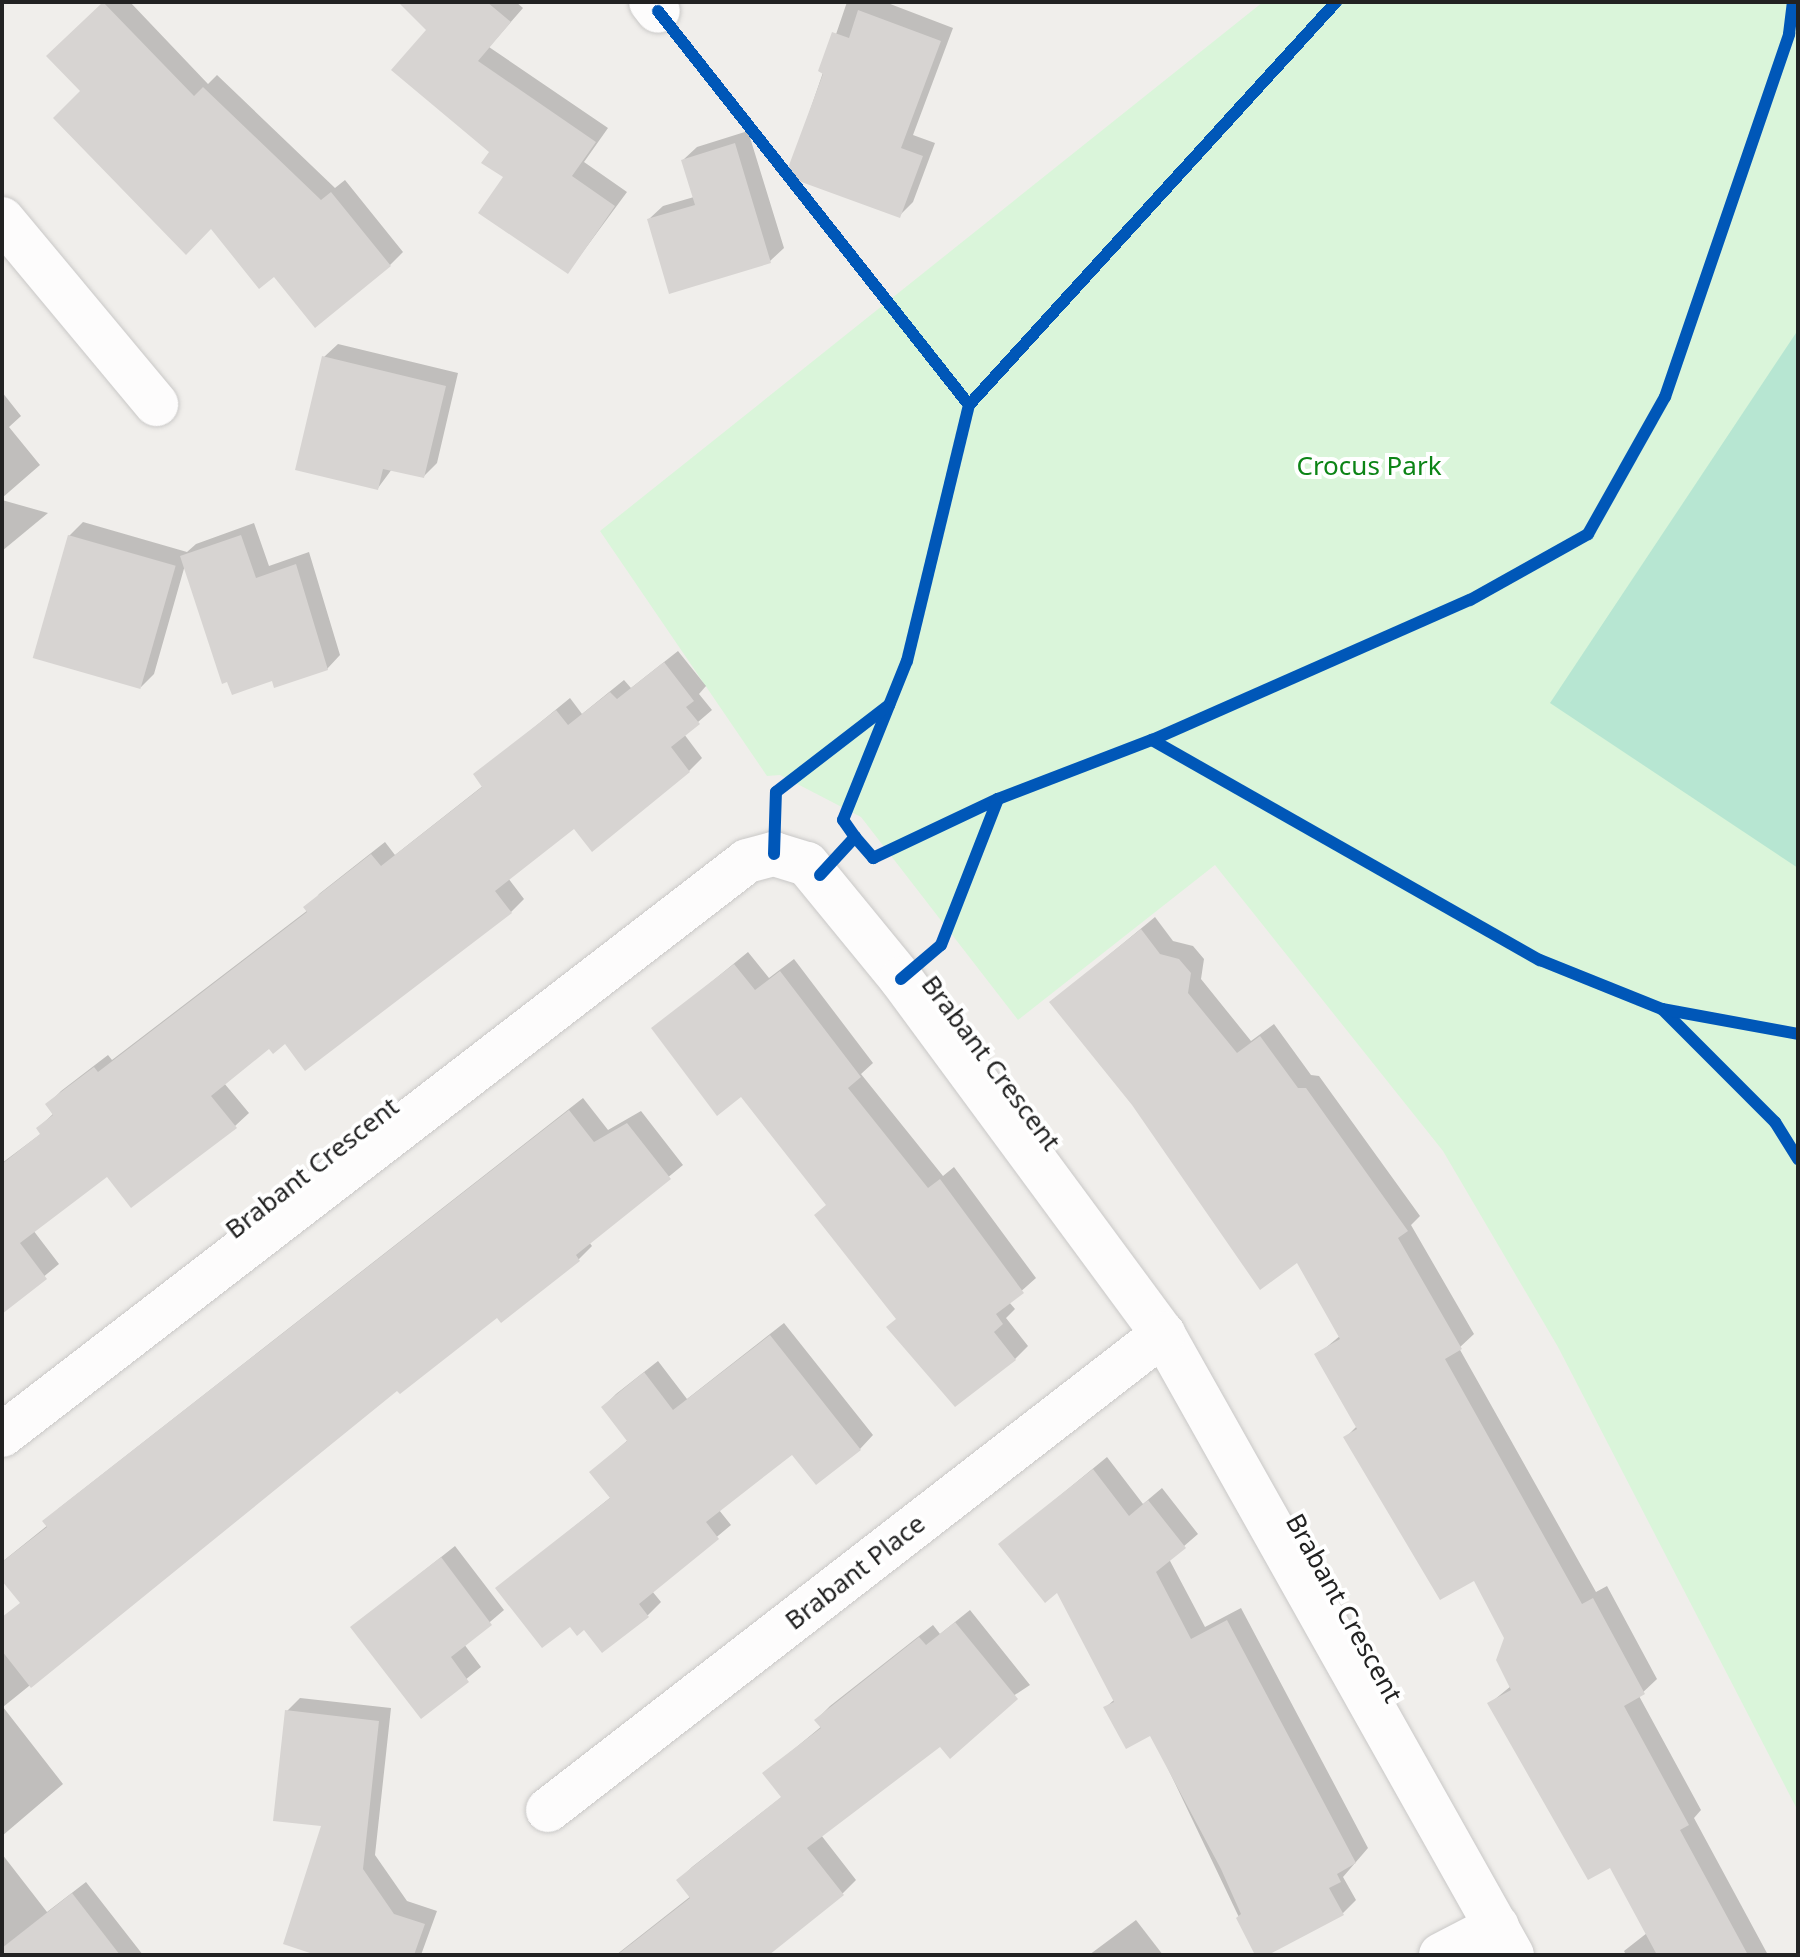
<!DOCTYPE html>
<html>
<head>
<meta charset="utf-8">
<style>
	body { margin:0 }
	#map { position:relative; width:1800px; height:1957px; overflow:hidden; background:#f0eeeb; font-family:"Noto Sans",sans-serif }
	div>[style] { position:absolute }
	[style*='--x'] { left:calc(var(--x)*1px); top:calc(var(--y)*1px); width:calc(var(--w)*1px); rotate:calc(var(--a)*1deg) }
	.park>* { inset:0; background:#daf5da }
	.pitch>* { inset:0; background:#b7e6d2 }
	.shadow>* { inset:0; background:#0003 }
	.building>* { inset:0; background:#d7d4d2; transform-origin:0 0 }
	.roads { filter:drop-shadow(0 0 2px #c9c8c7) drop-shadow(0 0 2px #c9c8c7) }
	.minor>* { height:44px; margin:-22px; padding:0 22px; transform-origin:22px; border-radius:22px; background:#fdfcfc }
	.cycleway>* { height:12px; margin:-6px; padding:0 6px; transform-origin:6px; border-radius:6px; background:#0057b8 }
	span { translate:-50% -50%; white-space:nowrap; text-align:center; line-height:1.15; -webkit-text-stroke:8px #fff; paint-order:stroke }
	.park-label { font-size:26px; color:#0c8416 }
	.street-label { font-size:26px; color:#222 }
	.frame { position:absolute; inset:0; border:4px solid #222; pointer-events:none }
</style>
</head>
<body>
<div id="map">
	<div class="park">
		<i style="clip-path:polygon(1263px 2px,1798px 2px,1798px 1811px,1558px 1347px,1443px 1151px,1215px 865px,1018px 1020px,861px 817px,780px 775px,767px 776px,600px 531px)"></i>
	</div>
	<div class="pitch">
		<i style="clip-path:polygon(1798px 330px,1798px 868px,1550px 703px)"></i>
	</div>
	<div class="shadow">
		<i style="clip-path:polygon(105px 2px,130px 2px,208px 84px,217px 75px,335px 188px,345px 180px,403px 252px,390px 265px,274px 274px,212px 226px,49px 56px)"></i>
		<i style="clip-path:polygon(401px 2px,516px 2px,523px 8px,489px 47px,608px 128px,584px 162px,627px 192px,568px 272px,505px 176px,428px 29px)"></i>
		<i style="clip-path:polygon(847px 2px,885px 2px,953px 28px,913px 135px,935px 143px,913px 202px,899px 216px,788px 175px)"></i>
		<i style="clip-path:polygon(748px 131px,784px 248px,770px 261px,649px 219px,663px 206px,694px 197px,683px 160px,697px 147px)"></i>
		<i style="clip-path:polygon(338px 344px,458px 373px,437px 463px,424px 476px,392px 469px,378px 488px,324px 357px)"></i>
		<i style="clip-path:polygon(2px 392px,21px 416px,9px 427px,40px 465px,2px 498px)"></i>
		<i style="clip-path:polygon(2px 500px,48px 513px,2px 551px)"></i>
		<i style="clip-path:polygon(83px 522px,187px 552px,196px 544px,254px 523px,269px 566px,309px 552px,340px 655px,327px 669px,273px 679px,185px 565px,154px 674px,141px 687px,69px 536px)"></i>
		<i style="clip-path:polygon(678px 651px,706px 686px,699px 694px,712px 710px,684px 734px,702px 758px,689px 771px,574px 826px,508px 878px,524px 899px,511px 912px,305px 1068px,285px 1041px,270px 1046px,224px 1083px,249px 1113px,235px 1126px,107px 1174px,33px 1230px,59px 1264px,2px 1311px,2px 1163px,42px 1133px,38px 1128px,54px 1113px,48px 1104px,61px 1091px,108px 1055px,112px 1060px,308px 910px,319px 894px,385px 842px,395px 855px,484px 785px,476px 775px,570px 698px,582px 714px,624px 680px,631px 688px)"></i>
		<i style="clip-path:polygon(1155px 917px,1173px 941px,1193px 946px,1204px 959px,1201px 979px,1251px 1041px,1274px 1024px,1311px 1075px,1319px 1076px,1420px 1216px,1411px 1225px,1474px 1334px,1459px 1348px,1596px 1592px,1607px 1586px,1657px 1679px,1639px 1696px,1701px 1810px,1694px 1818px,1768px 1955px,1626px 1955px,1624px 1951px,1647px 1933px,1611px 1865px,1489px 1704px,1511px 1686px,1507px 1638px,1474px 1578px,1346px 1437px,1358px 1425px,1317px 1355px,1341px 1335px,1298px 1261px,1133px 1104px,1052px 1002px)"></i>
		<i style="clip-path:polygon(748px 952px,769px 978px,794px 959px,873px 1063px,861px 1074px,943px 1176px,954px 1167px,1036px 1278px,1009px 1302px,1015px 1309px,1006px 1318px,1028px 1346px,1015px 1359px,898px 1317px,828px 1204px,741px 1095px,654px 1029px)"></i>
		<i style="clip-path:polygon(583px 1098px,608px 1130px,641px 1111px,683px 1165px,589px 1242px,592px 1246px,579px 1259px,501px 1320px,498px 1316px,398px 1388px,3px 1707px,63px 1784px,2px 1836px,2px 1630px,21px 1602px,2px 1577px,2px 1562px,48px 1525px,58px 1509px)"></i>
		<i style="clip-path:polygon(784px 1323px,873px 1435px,860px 1449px,793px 1452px,719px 1510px,731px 1525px,652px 1591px,661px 1602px,648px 1615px,570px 1624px,498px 1588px,611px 1497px,592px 1472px,629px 1439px,603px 1407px,616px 1394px,658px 1361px,687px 1399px)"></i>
		<i style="clip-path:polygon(1107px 1457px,1143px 1504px,1162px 1488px,1198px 1534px,1169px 1559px,1205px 1627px,1241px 1608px,1368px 1848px,1343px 1877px,1356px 1900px,1343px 1913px,1264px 1955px,1257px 1955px,1151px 1733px,1106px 1707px,1115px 1699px,1058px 1590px,1001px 1544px)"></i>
		<i style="clip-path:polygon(455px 1546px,504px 1610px,464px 1644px,481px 1667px,421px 1716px,353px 1627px)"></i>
		<i style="clip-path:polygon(970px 1610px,1030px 1685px,940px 1744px,821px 1835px,856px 1880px,843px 1893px,765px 1955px,616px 1955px,691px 1896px,679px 1880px,692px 1867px,783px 1796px,765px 1773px,822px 1726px,816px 1720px,830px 1706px,933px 1625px,940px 1634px)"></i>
		<i style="clip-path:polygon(300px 1698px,391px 1708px,375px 1855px,407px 1901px,437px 1911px,421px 1955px,322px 1955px,324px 1824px,287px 1711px)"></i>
		<i style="clip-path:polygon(2px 1854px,47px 1912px,86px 1882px,143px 1955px,2px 1955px)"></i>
		<i style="clip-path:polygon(1136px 1920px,1163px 1955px,1089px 1955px)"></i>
	</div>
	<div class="building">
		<i style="clip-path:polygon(103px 2px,194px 96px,203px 87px,321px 200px,331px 192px,391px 266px,315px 328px,274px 277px,259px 289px,211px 229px,186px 255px,53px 118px,80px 91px,46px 56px)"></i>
		<i style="clip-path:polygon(398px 2px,487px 2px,511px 22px,478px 61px,596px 142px,572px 176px,615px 206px,568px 274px,478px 213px,503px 177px,481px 163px,489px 152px,391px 70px,426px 30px)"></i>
		<i style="clip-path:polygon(858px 10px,941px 41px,901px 148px,923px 156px,900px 218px,785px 176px,823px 74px,818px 71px,832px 32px,849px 38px)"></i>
		<i style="clip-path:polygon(735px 143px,771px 263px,669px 294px,647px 219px,695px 205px,681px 160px)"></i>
		<i style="clip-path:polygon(322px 356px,446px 386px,424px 478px,383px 469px,378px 490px,295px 470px)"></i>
		<i style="left:68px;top:535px;width:112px;height:128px;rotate:16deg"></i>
		<i style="clip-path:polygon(241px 535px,256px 578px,296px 564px,328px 670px,274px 688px,272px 681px,232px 695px,227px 682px,222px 684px,180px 556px)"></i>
		<i style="clip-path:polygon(664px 662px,694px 701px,686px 707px,700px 724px,671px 747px,690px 772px,592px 852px,574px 829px,495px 891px,512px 913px,305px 1071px,285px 1044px,273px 1054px,269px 1049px,211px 1096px,237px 1128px,131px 1208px,107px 1177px,20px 1243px,47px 1279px,2px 1314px,2px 1164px,40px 1134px,36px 1128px,53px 1115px,45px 1104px,94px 1067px,98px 1072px,307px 912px,303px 907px,371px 854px,381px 866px,482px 787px,473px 774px,556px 710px,568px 725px,610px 692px,617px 699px)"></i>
		<i style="clip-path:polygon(1141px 929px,1160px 954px,1179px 959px,1191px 973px,1188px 993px,1237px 1053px,1260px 1036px,1298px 1088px,1306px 1088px,1408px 1231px,1398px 1238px,1462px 1349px,1445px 1359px,1582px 1604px,1593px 1598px,1645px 1694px,1624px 1706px,1689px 1825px,1680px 1830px,1748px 1955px,1657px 1955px,1610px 1868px,1588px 1880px,1487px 1703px,1511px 1690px,1496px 1660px,1504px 1638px,1474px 1581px,1440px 1600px,1343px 1437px,1357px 1429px,1314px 1354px,1340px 1339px,1297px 1263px,1260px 1290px,1132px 1105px,1049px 1002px)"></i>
		<i style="clip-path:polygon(734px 964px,755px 990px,780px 971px,861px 1077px,848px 1088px,928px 1188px,940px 1179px,1024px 1293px,996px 1314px,1003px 1324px,994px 1332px,1016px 1360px,955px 1407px,886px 1327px,896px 1319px,814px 1215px,826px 1205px,741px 1097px,717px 1116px,651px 1028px)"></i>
		<i style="clip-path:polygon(569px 1110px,594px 1142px,627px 1123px,671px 1179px,576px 1255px,580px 1261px,501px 1323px,497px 1318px,400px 1394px,397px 1391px,31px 1688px,2px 1651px,2px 1617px,20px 1603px,2px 1581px,2px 1562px,47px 1527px,42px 1521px)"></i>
		<i style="clip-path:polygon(770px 1335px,861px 1450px,816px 1485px,792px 1455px,706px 1522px,719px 1539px,639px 1604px,649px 1617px,602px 1653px,584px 1630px,577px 1636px,570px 1627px,542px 1648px,495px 1588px,610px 1498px,589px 1472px,627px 1441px,601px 1407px,644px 1372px,673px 1410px)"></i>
		<i style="clip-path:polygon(1093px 1469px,1129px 1516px,1148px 1500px,1186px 1548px,1156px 1572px,1191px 1639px,1227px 1620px,1356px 1863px,1337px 1874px,1341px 1882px,1329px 1888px,1344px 1915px,1268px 1955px,1255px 1955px,1236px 1918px,1241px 1914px,1221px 1869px,1150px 1736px,1126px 1749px,1103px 1707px,1114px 1702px,1057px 1593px,1045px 1603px,998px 1544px)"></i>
		<i style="clip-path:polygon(441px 1557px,492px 1625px,451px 1657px,469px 1682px,421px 1719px,350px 1627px)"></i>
		<i style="clip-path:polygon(955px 1622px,1018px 1699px,950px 1759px,940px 1747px,807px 1848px,844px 1895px,769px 1955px,617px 1955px,690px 1898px,676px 1880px,781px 1797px,762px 1773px,821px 1728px,814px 1720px,919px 1637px,926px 1645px)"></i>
		<i style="clip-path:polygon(285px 1710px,379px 1721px,363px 1869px,394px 1914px,425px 1924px,414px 1955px,316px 1955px,283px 1944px,321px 1826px,273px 1821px)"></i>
		<i style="clip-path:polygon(72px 1893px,120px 1955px,2px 1955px,2px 1948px)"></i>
	</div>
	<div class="roads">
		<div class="minor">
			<i style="--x:651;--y:2;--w:11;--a:52"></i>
			<i style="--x:2;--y:219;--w:241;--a:50.2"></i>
			<i style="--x:2;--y:1435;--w:940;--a:-37.61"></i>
			<i style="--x:747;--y:861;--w:28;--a:-15"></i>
			<i style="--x:774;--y:854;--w:34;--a:17"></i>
			<i style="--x:807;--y:864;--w:149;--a:50.7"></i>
			<i style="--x:901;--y:979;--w:441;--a:53.6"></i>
			<i style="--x:1163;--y:1334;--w:712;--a:60.66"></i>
			<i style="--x:548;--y:1810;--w:778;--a:-37.74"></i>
			<i style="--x:1441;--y:1955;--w:63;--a:-27.4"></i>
		</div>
	</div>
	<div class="cycleway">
		<i style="--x:658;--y:11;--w:502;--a:51.71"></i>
		<i style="--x:1152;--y:740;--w:446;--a:29.6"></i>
		<i style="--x:1540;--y:960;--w:131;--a:21.9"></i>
		<i style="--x:1662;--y:1009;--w:160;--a:45"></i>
		<i style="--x:1775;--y:1122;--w:44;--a:58.1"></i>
		<i style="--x:855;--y:837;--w:21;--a:-125"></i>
		<i style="--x:843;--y:820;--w:171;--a:-68.1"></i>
		<i style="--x:907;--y:661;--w:263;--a:-76.4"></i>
		<i style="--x:969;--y:405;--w:545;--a:-47.68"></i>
		<i style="--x:774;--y:854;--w:62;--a:-88.2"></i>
		<i style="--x:776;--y:792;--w:143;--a:-37.6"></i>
		<i style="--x:820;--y:875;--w:52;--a:-47.4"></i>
		<i style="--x:855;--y:837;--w:28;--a:49"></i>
		<i style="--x:873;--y:858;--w:138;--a:-25.3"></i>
		<i style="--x:998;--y:799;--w:165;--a:-21"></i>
		<i style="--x:1152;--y:740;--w:347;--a:-23.8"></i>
		<i style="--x:1470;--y:600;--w:135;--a:-29.2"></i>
		<i style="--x:1588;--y:534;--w:157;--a:-60.7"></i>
		<i style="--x:1665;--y:397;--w:384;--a:-71.1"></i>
		<i style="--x:1789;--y:34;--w:32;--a:-83"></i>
		<i style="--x:901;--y:979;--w:52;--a:-40.4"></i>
		<i style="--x:941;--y:945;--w:157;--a:-68.7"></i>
		<i style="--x:1662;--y:1009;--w:138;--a:10.4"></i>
	</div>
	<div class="park-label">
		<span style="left:1369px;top:466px">Crocus Park</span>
	</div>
	<div class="street-label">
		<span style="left:991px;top:1063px;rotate:53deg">Brabant Crescent</span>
		<span style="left:312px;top:1168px;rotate:-38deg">Brabant Crescent</span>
		<span style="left:855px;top:1572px;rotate:-38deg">Brabant Place</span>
		<span style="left:1344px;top:1608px;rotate:61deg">Brabant Crescent</span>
	</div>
	<div class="frame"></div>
</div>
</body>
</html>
